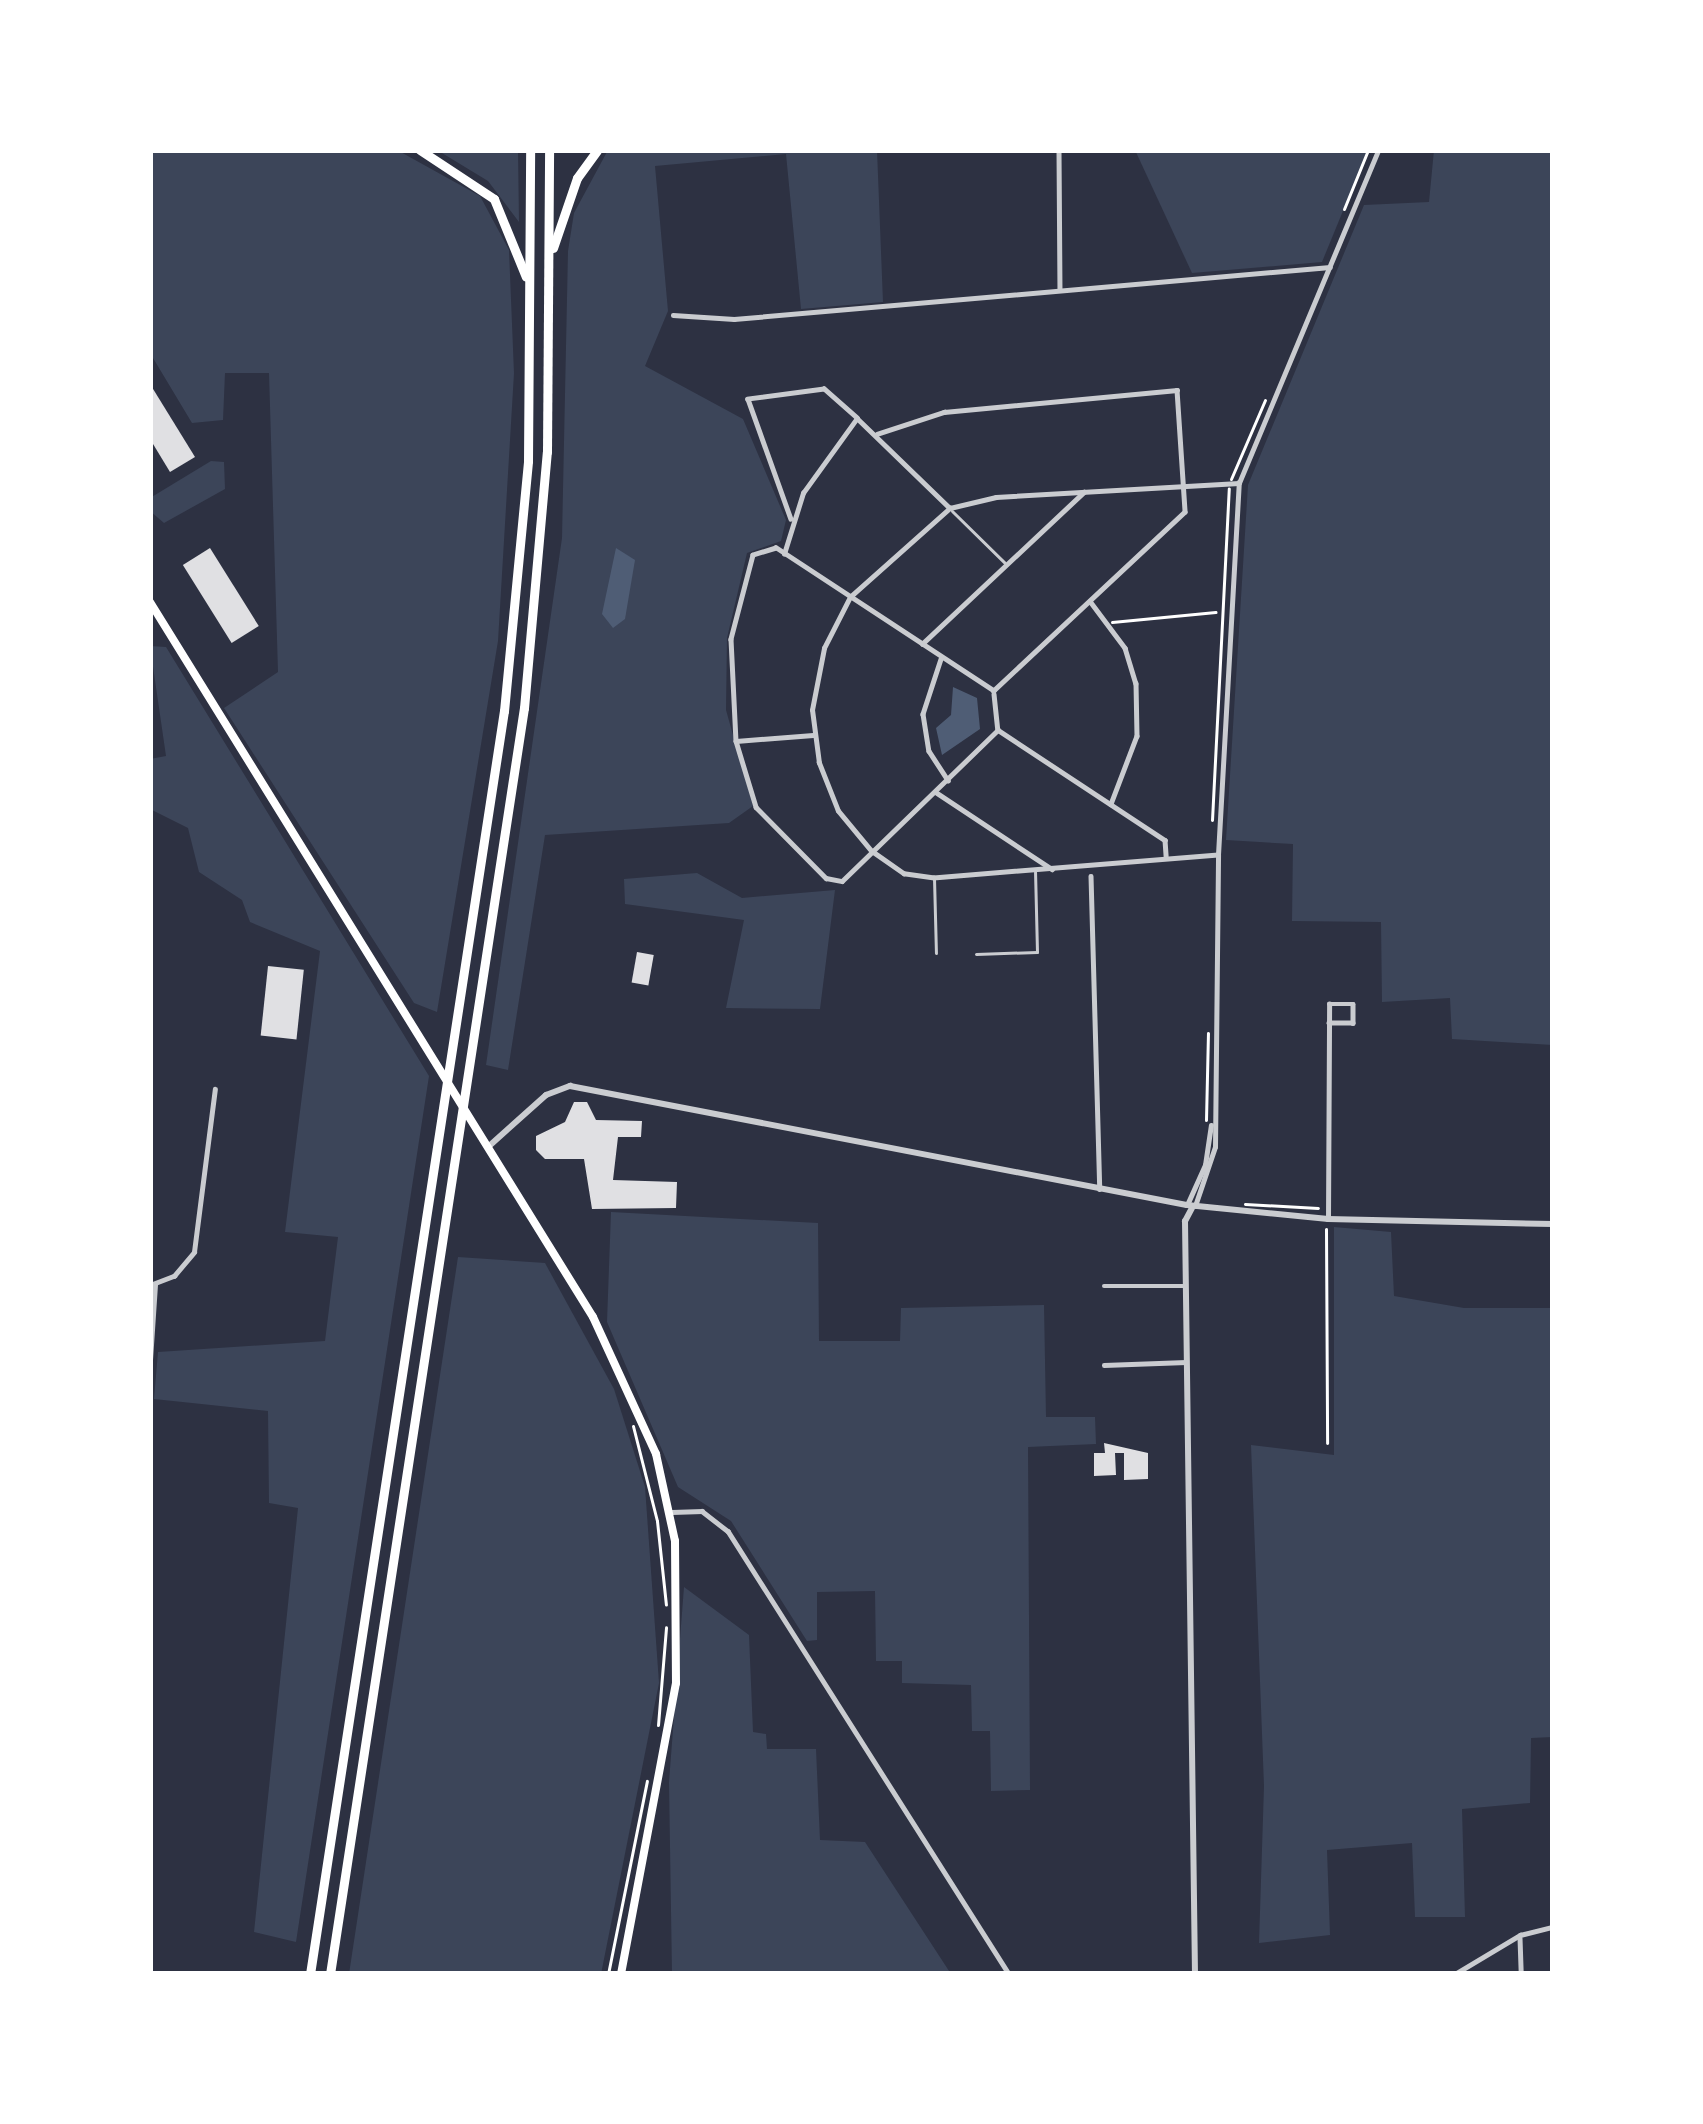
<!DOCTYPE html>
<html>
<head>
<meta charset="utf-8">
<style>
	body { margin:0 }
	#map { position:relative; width:1703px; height:2124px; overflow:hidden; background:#2d3142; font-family:"Roboto Condensed",sans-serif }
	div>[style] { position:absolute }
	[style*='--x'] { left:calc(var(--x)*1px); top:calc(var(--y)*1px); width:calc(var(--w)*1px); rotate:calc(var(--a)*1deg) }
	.green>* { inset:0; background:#3c4559 }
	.water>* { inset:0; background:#4f5d75 }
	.building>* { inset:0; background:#e0e0e3; transform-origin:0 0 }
	.path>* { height:3px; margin:-1.5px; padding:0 1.5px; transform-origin:1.5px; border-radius:1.5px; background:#fff }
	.service>* { height:3px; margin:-1.5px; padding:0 1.5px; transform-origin:1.5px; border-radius:1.5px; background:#caccd0 }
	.minor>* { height:4.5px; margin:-2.25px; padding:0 2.25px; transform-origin:2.25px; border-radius:2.25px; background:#caccd0 }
	.tertiary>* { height:6px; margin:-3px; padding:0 3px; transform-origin:3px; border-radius:3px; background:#caccd0 }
	.secondary>* { height:8px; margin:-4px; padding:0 4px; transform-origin:4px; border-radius:4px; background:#fff }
	.motorway>* { height:9px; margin:-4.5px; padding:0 4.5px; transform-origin:4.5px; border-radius:4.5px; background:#fff }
	span { translate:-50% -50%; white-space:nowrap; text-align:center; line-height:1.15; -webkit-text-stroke:10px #fff; paint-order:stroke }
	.frame { position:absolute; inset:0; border:153px solid #fff; pointer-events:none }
</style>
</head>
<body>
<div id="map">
	<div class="green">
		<i style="clip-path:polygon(150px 150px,397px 150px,480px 196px,509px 250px,514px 373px,498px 641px,437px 1012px,414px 1003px,224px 708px,278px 672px,269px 373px,225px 373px,223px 420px,192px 423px,150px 353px)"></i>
		<i style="clip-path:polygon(437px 150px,518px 150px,519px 222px,488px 181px)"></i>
		<i style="clip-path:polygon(608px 150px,877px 150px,883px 302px,801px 309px,786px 154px,655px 166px,668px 311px,645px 366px,743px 419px,786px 520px,781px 541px,747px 553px,727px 638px,726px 710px,753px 806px,729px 823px,545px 835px,508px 1070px,486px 1065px,562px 538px,568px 251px,574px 213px)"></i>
		<i style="clip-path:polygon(1135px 150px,1368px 150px,1322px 262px,1192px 273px)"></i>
		<i style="clip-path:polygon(1434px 150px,1553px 150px,1553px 1045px,1452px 1039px,1450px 998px,1382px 1002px,1381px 922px,1292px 921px,1293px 844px,1226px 840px,1248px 485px,1364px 205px,1429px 202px)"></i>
		<i style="clip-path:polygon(211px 461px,224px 462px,225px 489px,164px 523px,150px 511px,150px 498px)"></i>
		<i style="clip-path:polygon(150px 646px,166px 647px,429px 1076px,296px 1942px,254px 1932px,298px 1508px,269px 1503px,268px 1411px,154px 1399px,158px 1352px,325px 1341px,338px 1237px,285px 1232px,320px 951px,250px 922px,242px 900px,199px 872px,188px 828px,150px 809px,150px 759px,166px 756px)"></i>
		<i style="clip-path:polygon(697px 873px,742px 898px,835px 890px,820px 1009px,726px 1008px,744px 920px,625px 904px,624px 879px)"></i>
		<i style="clip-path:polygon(611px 1212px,818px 1223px,819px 1341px,900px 1341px,901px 1308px,1044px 1305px,1046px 1417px,1095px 1417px,1096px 1444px,1028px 1447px,1030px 1790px,991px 1791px,990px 1731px,972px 1731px,971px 1685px,902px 1683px,902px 1661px,876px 1661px,875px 1591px,817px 1592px,817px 1640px,807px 1641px,731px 1521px,678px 1487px,607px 1322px)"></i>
		<i style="clip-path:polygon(1334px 1227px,1391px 1232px,1394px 1296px,1464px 1308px,1553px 1308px,1553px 1737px,1531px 1738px,1530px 1803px,1462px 1809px,1465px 1917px,1415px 1917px,1412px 1843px,1327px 1850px,1330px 1935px,1259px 1943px,1264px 1786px,1251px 1445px,1334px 1455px)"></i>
		<i style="clip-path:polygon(458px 1257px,545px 1263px,614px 1389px,645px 1487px,659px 1683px,601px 1974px,349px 1974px)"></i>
		<i style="clip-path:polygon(684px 1587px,749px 1635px,753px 1732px,766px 1734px,767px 1749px,816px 1749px,820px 1840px,865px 1842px,951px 1974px,672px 1974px,669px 1782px)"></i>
	</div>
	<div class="water">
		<i style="clip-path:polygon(616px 548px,635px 560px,625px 619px,613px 628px,602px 614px)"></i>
		<i style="clip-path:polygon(953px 687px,977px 698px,980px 729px,942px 755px,936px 728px,951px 715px)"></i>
	</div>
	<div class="building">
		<i style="clip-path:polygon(150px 384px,195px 457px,170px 472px,150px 439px)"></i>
		<i style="left:210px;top:548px;width:92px;height:32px;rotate:58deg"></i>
		<i style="left:637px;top:952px;width:17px;height:31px;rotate:10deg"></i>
		<i style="left:268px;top:966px;width:36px;height:70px;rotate:6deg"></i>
		<i style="clip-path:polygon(574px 1102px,587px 1102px,596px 1120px,642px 1121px,641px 1137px,618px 1137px,613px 1180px,677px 1182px,676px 1208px,592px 1209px,584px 1159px,545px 1159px,536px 1150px,536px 1136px,565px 1122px)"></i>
		<i style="clip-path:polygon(1104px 1443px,1148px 1453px,1148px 1479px,1124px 1480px,1124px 1453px,1115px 1453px,1116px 1475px,1094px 1476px,1094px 1453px,1105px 1453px)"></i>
	</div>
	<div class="path">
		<i style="--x:1344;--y:209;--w:64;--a:-67.9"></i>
		<i style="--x:1231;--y:479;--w:86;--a:-66.7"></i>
		<i style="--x:1112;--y:622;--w:104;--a:-5.5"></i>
		<i style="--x:1212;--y:820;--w:332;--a:-87.1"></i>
		<i style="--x:1206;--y:1120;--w:87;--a:-88.7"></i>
		<i style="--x:1245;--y:1204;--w:73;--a:3.1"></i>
		<i style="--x:1326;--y:1229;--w:214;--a:89.7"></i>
		<i style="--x:633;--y:1426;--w:98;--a:75.8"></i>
		<i style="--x:657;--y:1521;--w:84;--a:83.9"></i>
		<i style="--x:658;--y:1725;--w:98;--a:-85.3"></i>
		<i style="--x:608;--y:1974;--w:197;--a:-78.6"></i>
	</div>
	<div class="service">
		<i style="--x:952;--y:511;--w:74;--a:44.5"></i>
		<i style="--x:934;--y:878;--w:75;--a:88.5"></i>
		<i style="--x:976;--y:954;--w:61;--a:-1.9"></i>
		<i style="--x:1037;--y:952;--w:80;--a:-91.4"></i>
	</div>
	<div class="minor">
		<i style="--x:1059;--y:150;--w:139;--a:89.6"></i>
		<i style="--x:673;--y:315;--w:61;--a:3.8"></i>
		<i style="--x:734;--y:319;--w:598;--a:-4.99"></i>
		<i style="--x:857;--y:418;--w:129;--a:44.1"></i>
		<i style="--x:877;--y:434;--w:71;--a:-18.2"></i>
		<i style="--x:944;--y:412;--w:234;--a:-5.4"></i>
		<i style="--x:1177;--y:390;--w:122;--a:86.2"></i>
		<i style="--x:1185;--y:512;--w:262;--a:136.9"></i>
		<i style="--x:784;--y:554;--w:64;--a:-72.7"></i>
		<i style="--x:803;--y:493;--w:92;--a:-54.2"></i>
		<i style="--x:857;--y:418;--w:44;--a:-138.7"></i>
		<i style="--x:824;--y:389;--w:77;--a:172.5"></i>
		<i style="--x:748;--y:399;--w:127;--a:70.3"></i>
		<i style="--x:1090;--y:601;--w:59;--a:53.3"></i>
		<i style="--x:1125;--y:648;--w:37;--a:73"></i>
		<i style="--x:1136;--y:683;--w:53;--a:88.9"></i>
		<i style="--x:1137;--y:736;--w:73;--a:110.9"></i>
		<i style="--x:922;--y:644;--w:222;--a:-43.2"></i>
		<i style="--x:941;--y:659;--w:58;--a:108.1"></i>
		<i style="--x:923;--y:714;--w:37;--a:81"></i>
		<i style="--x:929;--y:751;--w:35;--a:57"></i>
		<i style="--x:994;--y:691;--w:261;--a:-146.7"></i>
		<i style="--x:776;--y:548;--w:24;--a:163"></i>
		<i style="--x:753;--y:555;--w:87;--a:104.7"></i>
		<i style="--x:731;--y:639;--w:102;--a:87.2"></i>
		<i style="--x:736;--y:741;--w:69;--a:73.1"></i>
		<i style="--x:756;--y:807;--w:100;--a:45.4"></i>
		<i style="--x:826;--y:878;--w:16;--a:11"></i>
		<i style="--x:842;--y:881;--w:217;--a:-44.1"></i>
		<i style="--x:994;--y:694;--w:36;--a:84"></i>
		<i style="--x:998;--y:730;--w:200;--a:33.4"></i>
		<i style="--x:1165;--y:840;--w:16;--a:86"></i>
		<i style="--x:736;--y:741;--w:77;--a:-4.5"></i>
		<i style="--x:937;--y:793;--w:138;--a:33.5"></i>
		<i style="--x:1218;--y:855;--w:285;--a:175.4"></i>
		<i style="--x:934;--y:878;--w:30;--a:-172"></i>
		<i style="--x:904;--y:874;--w:39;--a:-145"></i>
		<i style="--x:872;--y:852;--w:53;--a:-129.7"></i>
		<i style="--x:838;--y:811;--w:52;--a:-111.6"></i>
		<i style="--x:819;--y:763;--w:53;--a:-97.5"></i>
		<i style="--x:812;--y:710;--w:63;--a:-79"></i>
		<i style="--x:824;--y:648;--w:57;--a:-63"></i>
		<i style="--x:850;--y:597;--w:134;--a:-41.7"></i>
		<i style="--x:950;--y:508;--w:47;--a:-13.4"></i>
		<i style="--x:996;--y:497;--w:243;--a:-3.3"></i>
		<i style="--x:1091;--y:876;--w:313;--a:88.4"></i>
		<i style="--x:1187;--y:1205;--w:44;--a:-65.8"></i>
		<i style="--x:1205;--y:1165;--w:40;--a:-81.5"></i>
		<i style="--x:1195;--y:1206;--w:62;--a:-71.3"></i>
		<i style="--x:1215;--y:1147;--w:292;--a:-89.4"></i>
		<i style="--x:1218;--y:855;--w:373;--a:-86.8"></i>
		<i style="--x:1239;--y:483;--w:361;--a:-67.3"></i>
		<i style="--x:1328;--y:1219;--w:215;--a:-89.7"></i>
		<i style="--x:1329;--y:1004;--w:24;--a:0"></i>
		<i style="--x:1353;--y:1004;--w:19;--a:90"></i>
		<i style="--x:1353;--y:1023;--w:24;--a:180"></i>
		<i style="--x:150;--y:1285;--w:26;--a:-21"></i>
		<i style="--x:174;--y:1276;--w:31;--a:-50"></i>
		<i style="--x:194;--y:1252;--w:164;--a:-82.7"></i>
		<i style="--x:1104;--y:1286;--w:81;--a:0"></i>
		<i style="--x:150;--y:1360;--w:75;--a:-86.2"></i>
		<i style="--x:1104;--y:1365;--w:82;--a:-2.1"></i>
		<i style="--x:672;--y:1512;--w:30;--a:-2"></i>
		<i style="--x:702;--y:1511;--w:33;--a:38"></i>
		<i style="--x:728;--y:1531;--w:525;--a:57.61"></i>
		<i style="--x:1520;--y:1938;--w:36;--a:88"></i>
		<i style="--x:1455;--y:1974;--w:76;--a:-31"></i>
		<i style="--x:1520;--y:1935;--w:34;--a:-14"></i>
	</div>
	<div class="tertiary">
		<i style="--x:488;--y:1147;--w:78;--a:-41.9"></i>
		<i style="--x:546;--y:1095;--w:26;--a:-21"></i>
		<i style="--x:570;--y:1086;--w:628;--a:10.92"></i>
		<i style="--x:1187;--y:1205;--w:142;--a:5.7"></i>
		<i style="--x:1328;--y:1219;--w:225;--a:1.3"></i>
		<i style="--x:1192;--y:1208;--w:15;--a:118"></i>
		<i style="--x:1185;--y:1221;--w:753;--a:89.24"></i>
	</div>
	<div class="secondary">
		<i style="--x:150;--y:602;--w:841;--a:58.22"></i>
		<i style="--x:593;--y:1317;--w:151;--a:65.3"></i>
		<i style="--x:656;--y:1454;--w:89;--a:77.7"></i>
		<i style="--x:675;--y:1541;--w:142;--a:89.6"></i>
		<i style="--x:676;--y:1683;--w:296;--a:100.7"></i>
	</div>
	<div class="motorway">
		<i style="--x:420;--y:150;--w:89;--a:33.5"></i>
		<i style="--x:494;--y:199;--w:84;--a:67.7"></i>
		<i style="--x:553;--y:248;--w:74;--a:-71.1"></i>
		<i style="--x:577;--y:178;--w:34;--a:-54"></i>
		<i style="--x:310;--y:1974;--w:1278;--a:-81.27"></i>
		<i style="--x:504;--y:711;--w:251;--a:-84.5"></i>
		<i style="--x:528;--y:461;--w:311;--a:-89.6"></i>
		<i style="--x:330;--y:1974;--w:1281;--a:-81.29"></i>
		<i style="--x:524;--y:708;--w:257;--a:-84.9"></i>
		<i style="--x:547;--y:452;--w:302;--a:-89.6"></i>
	</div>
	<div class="frame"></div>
</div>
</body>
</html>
